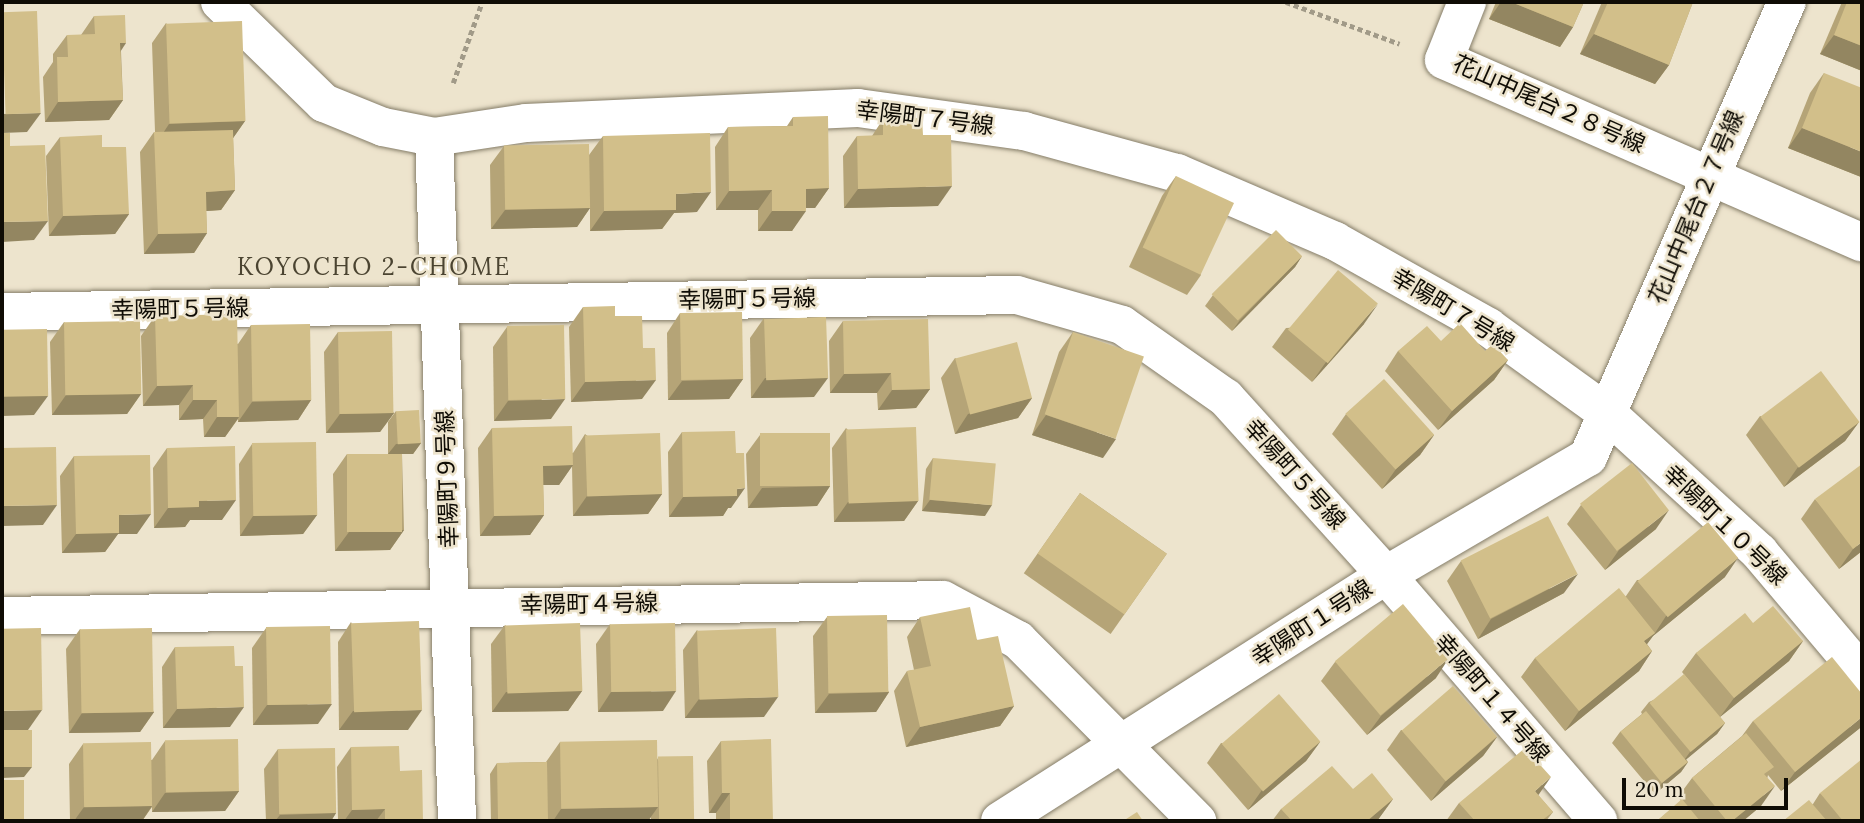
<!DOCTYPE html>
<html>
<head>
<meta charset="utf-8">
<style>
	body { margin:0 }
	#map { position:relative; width:1864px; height:823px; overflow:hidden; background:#ede4cd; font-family:Lora,"Noto Sans JP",serif }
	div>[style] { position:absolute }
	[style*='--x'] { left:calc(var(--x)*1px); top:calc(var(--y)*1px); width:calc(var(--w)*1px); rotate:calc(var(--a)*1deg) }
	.path>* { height:4.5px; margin-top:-2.25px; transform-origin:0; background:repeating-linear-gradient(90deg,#a19a88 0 5px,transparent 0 8.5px) }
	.roads { filter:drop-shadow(0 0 2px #857d68) drop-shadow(0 0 2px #857d68) }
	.street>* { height:38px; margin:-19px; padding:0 19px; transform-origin:19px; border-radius:19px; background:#fff }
	.wall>* { inset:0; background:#b5a477; transform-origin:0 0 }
	.shaded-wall>* { inset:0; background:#938661 }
	.building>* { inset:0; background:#d2bf8a; transform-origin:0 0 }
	span { translate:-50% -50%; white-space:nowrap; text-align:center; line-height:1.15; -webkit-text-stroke:5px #ede4cd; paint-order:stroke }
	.street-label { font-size:23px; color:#0f0c05 }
	.neighbourhood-label { font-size:24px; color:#4b4431; letter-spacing:2px }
	.frame { position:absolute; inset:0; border:4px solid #0f0c05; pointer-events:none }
	.scale { position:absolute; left:1622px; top:778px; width:166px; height:32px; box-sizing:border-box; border:4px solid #0f0c05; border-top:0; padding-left:9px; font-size:21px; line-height:24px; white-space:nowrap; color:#0f0c05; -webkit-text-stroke:5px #ede4cd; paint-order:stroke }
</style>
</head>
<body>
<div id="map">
	<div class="path">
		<i style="--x:1286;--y:2;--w:121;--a:20.2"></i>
		<i style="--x:453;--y:83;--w:86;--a:-70.3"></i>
	</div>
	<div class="roads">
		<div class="street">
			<i style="--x:220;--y:2;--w:145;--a:44.2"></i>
			<i style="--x:324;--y:103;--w:64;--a:22.1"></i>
			<i style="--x:383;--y:127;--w:52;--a:11.1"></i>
			<i style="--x:434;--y:137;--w:93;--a:-8.7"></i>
			<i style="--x:526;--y:123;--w:332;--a:-2.6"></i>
			<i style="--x:858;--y:108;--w:168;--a:7.9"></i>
			<i style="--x:1024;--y:131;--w:159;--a:15.4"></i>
			<i style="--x:1177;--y:173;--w:172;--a:23.3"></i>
			<i style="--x:1335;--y:241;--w:176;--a:29.3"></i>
			<i style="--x:1488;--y:327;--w:148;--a:35.9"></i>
			<i style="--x:1608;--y:414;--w:205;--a:42.4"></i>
			<i style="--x:1759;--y:552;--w:160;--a:49.8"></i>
			<i style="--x:1467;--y:2;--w:62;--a:111.6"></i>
			<i style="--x:1444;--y:60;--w:456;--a:23.6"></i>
			<i style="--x:434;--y:137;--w:684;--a:88.07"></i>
			<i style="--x:2;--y:312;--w:1015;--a:-0.96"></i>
			<i style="--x:1017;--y:295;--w:109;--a:15.9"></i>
			<i style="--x:1122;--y:325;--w:127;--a:35.1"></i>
			<i style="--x:1226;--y:398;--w:239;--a:47.9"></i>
			<i style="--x:1386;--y:575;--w:325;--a:49.2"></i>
			<i style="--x:2;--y:616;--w:941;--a:-0.97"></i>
			<i style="--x:943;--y:600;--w:85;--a:28.1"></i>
			<i style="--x:1018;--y:640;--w:255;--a:45.3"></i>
			<i style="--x:1000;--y:821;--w:458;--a:-32.5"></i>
			<i style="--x:1386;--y:575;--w:234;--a:-30.3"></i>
			<i style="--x:1588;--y:457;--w:497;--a:-66.4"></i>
		</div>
	</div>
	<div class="wall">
		<i style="clip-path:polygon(1496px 2px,1584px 2px,1573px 27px,1560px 47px,1489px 19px)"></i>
		<i style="clip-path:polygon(1602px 2px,1693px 2px,1669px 65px,1655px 84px,1580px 54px)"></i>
		<i style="clip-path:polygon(1842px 2px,1862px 2px,1862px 71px,1820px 54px)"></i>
		<i style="clip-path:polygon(94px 16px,121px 51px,123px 100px,109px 120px,45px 122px,43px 77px,53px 62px,53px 54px,67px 35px,81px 35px)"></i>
		<i style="clip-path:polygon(166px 23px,245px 121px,233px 138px,235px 190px,221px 210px,206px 211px,207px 233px,194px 253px,144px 254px,140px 152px,154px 132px,155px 132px,152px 43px)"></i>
		<i style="clip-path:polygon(1824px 73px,1861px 177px,1788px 148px,1810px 93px)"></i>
		<i style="clip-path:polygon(793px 117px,829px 188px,815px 208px,806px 208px,792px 231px,758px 231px,758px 210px,716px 210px,715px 147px,728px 127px,787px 126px)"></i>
		<i style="clip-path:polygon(883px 119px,938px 206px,844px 208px,843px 156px,857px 136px,872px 136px)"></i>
		<i style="clip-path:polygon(603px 136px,697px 212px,674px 213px,662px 229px,590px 231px,590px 208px,577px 227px,491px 229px,490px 165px,504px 146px,589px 155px)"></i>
		<i style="clip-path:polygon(60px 137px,102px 147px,129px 214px,115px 234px,49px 236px,46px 156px)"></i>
		<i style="clip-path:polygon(1176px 176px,1201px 275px,1187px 295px,1129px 267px,1162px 196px)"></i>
		<i style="clip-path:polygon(1302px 256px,1295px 267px,1232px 331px,1205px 306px,1213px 295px)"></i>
		<i style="clip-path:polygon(583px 307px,615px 316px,642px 399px,571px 402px,569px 327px)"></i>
		<i style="clip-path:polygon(680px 313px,743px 379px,729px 399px,668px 400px,667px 333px)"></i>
		<i style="clip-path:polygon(155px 316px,238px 344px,251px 325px,311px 400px,298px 420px,238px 422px,238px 419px,225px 437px,204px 437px,203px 419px,179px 420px,179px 405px,143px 406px,141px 336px)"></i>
		<i style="clip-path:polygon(764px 318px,814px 397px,751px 398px,750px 338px)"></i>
		<i style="clip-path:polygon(843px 321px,930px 389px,916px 408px,878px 410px,877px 393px,830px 393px,829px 341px)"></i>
		<i style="clip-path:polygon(64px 322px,141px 394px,127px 414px,52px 415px,50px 342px)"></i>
		<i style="clip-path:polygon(1364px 324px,1312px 382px,1272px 347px,1286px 328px)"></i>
		<i style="clip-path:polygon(507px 327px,551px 419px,494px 421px,493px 347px)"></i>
		<i style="clip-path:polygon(338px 332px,394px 413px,380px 432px,326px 433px,324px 352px)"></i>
		<i style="clip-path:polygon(1073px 332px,1103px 458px,1032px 435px,1059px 352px)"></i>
		<i style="clip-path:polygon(1441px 341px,1485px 351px,1508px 360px,1494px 380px,1438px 430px,1385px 371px,1398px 351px)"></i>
		<i style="clip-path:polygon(955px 358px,1032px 398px,1018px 418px,955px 434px,941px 378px)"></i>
		<i style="clip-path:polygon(396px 411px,421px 443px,413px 454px,402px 454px,404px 530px,390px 550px,335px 551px,333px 474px,347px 454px,388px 454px,388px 422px)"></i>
		<i style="clip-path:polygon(1346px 414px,1434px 435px,1420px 455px,1382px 489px,1332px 434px)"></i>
		<i style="clip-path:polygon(1760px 416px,1859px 422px,1845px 441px,1784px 487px,1746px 435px)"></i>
		<i style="clip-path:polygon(492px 428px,573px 453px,585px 434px,662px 494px,648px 514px,573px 516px,572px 466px,559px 485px,543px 485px,544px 515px,530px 535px,480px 536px,478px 448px)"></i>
		<i style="clip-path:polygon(846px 428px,918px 501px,904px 521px,834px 522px,832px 448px)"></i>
		<i style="clip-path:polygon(682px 432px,736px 453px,731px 508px,728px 508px,723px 516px,669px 517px,668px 452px)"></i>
		<i style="clip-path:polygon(760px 435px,830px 486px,817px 506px,748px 508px,746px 454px)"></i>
		<i style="clip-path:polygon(252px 444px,317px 515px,303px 534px,240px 536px,239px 464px)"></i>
		<i style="clip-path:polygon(167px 448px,222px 520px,190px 520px,185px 527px,154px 528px,153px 468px)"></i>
		<i style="clip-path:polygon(74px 456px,137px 534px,118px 534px,105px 552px,62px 553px,60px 476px)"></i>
		<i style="clip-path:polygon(933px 458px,985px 516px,922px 511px,926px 469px)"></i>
		<i style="left:1080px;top:493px;width:106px;height:98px;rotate:35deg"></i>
		<i style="clip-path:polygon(1815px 499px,1862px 551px,1839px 569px,1801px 519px)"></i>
		<i style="clip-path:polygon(1581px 505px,1656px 529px,1605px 570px,1567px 524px)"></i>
		<i style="clip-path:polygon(1461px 561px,1564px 593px,1478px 639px,1447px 581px)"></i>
		<i style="clip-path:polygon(1725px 577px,1653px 636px,1647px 644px,1652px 651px,1639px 671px,1565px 731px,1521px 677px,1535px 658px,1626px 596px,1637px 580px)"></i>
		<i style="clip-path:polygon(827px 617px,889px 692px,876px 712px,815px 713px,813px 636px)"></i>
		<i style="clip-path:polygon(920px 617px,977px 640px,1014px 706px,1000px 726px,906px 747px,894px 691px,907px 671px,914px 670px,907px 637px)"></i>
		<i style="clip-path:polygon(351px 622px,408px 730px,339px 730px,338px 642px)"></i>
		<i style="clip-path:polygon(1753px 623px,1803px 641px,1789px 661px,1720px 717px,1725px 723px,1717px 734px,1686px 759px,1688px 762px,1681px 772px,1655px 794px,1612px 743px,1620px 732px,1642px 714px,1641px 712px,1649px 702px,1691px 683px,1682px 672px,1696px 653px)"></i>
		<i style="clip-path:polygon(610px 624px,663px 711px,598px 712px,596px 644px)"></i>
		<i style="clip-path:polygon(505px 625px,582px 691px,568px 711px,492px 712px,491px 644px)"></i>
		<i style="clip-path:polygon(266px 628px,318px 724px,253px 725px,252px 648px)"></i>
		<i style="clip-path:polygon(80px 629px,154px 712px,140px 732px,69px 733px,66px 649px)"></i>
		<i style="clip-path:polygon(697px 630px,764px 717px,685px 718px,683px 650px)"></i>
		<i style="clip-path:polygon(175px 647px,230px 727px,163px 728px,162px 667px)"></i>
		<i style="clip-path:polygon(1335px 662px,1436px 678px,1367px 735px,1321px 681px)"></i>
		<i style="clip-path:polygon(1753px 721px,1860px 728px,1781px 791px,1768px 775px,1761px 806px,1743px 821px,1657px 821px,1681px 801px,1678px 797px,1692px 778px,1742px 736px)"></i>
		<i style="clip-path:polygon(1401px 730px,1497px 737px,1483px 756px,1431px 801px,1387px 750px)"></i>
		<i style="clip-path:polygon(165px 741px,239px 791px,225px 811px,152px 812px,152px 807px,142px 821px,70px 821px,69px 764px,83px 744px,152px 760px)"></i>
		<i style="clip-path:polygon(721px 741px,773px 821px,716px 821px,716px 813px,709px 813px,707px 761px)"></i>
		<i style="clip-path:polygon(560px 742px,657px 758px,694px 821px,651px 821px,651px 817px,648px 821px,491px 821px,490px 774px,497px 763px,546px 762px)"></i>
		<i style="clip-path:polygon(1320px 742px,1306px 761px,1248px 810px,1207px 763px,1221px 743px)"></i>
		<i style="clip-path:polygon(351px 747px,400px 771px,423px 821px,338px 821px,337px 767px)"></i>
		<i style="clip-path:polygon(278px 749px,336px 813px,331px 821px,266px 821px,264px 769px)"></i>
		<i style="clip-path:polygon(1353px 789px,1393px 799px,1377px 821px,1272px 821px,1281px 809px)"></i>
		<i style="clip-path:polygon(1820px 793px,1862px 821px,1783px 821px,1813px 804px)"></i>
		<i style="clip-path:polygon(1538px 795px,1553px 812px,1546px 821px,1446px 821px,1459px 803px)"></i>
	</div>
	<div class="shaded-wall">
		<i style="clip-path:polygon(1501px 2px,1511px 2px,1573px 27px,1560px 47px,1489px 19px)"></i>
		<i style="clip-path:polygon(1594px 34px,1669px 65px,1655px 84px,1580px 54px)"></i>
		<i style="clip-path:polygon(1834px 35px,1862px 46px,1862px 71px,1820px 54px)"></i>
		<i style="clip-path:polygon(120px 43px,126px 43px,113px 63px)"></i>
		<i style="clip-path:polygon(123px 100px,109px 120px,45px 122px,58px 102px)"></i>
		<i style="clip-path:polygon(41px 113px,27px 132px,2px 133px,2px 114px)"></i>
		<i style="clip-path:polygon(245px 121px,231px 141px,156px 144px,169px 124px)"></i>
		<i style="clip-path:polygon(1802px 128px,1862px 152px,1862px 175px,1861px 177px,1788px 148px)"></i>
		<i style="clip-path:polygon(952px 186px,938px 206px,844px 208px,858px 189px)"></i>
		<i style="clip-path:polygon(829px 188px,815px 208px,792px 208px,806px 189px)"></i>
		<i style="clip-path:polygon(235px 190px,221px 210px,192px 212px,206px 192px)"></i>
		<i style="clip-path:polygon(772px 190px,758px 210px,716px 210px,729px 191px)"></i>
		<i style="clip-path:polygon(711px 192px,697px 212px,674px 213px,662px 229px,590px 231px,604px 211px,676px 194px)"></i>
		<i style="clip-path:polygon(590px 208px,577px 227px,491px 229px,505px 210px)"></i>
		<i style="clip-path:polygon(772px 211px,806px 211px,792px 231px,758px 231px)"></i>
		<i style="clip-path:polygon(129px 214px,115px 234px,49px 236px,63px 216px)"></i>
		<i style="clip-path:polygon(48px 221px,34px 240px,2px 242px,2px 222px)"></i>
		<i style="clip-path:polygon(207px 233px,194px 253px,144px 254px,158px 234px)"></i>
		<i style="clip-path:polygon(1302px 256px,1295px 267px,1232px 331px,1240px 320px)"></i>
		<i style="clip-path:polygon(1378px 304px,1364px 324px,1312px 382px,1326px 362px)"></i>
		<i style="clip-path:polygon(1508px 360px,1494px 380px,1438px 430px,1452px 411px)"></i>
		<i style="clip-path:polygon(891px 373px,877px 393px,830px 393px,844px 374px)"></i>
		<i style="clip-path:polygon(765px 378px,828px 378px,814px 397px,751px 398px)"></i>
		<i style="clip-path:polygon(743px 379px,729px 399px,668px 400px,682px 381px)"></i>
		<i style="clip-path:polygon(656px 380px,642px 399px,571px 402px,585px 382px)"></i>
		<i style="clip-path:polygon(193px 385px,179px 405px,143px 406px,157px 386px)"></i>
		<i style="clip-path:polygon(930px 389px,916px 408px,878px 410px,892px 390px)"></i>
		<i style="clip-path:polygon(141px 394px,127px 414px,52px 415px,66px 395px)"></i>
		<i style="clip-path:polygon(2px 396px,48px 396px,34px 415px,2px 416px)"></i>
		<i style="clip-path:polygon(1032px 398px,1018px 418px,955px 434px,968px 414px)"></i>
		<i style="clip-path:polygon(565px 399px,551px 419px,494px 421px,508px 401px)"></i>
		<i style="clip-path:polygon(193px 400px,217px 400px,203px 419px,179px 420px)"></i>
		<i style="clip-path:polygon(311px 400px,298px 420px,238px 422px,252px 402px)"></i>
		<i style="clip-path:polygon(394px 413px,380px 432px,326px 433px,340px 414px)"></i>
		<i style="clip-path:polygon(1046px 415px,1116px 439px,1103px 458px,1032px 435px)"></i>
		<i style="clip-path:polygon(217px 417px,239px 417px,225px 437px,204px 437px)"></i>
		<i style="clip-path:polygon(1859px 422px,1845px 441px,1784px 487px,1798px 467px)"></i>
		<i style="clip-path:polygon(1434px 435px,1420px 455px,1382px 489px,1396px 469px)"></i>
		<i style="clip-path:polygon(421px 443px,413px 454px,388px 454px,396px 444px)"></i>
		<i style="clip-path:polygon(573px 465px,559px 485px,529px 485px,543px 466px)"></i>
		<i style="clip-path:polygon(830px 486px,817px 506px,748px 508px,762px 488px)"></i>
		<i style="clip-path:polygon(745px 488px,731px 508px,728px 508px,723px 516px,669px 517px,683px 497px)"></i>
		<i style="clip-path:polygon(662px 494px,648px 514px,573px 516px,587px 496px)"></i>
		<i style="clip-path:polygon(236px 500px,222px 520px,190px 520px,185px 527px,154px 528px,168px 508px,199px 501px)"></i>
		<i style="clip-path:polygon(930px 500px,992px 505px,985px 516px,922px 511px)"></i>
		<i style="clip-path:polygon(918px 501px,904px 521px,834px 522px,848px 502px)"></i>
		<i style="clip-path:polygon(57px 505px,43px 525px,2px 526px,2px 506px)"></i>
		<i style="clip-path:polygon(1669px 510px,1656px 529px,1605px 570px,1619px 550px)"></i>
		<i style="clip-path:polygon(151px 514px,137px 534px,118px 534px,105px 552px,62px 553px,76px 534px,119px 515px)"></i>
		<i style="clip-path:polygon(317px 515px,303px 534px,240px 536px,253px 516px)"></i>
		<i style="clip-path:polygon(544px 515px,530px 535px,480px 536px,494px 516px)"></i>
		<i style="clip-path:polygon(404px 530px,390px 550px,335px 551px,349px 532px)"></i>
		<i style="clip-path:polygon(1862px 542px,1862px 551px,1839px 569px,1853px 549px)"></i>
		<i style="clip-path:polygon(1738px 558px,1725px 577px,1653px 636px,1641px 652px,1644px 641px,1655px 633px,1666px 616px)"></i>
		<i style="clip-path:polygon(1578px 574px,1564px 593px,1478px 639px,1491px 619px)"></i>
		<i style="clip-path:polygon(1803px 641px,1789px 661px,1720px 717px,1734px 698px)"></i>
		<i style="clip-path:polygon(1652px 651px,1639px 671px,1565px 731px,1579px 711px)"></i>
		<i style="clip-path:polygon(1449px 658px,1436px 678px,1367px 735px,1381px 716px)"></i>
		<i style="clip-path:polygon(582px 691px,568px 711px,492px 712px,506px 692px)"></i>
		<i style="clip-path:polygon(676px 691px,663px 711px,598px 712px,611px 692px)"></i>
		<i style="clip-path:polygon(889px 692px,876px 712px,815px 713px,829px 694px)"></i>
		<i style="clip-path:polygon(778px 697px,764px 717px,685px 718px,699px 699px)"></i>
		<i style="clip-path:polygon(332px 704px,318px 724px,253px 725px,267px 705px)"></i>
		<i style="clip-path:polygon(1014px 706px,1000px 726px,906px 747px,920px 727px)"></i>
		<i style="clip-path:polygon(244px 707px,230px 727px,163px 728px,177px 709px)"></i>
		<i style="clip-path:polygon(42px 710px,28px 730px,2px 730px,2px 711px)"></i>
		<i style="clip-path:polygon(422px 710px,408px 730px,339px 730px,353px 711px)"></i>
		<i style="clip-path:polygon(154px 712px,140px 732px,69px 733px,82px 713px)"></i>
		<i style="clip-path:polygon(1862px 717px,1862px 724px,1860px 728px,1781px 791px,1795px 772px)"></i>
		<i style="clip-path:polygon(1725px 723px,1717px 734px,1682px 763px,1690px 752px)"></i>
		<i style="clip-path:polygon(1497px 737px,1483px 756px,1431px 801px,1445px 782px)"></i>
		<i style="clip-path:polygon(1320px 742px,1306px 761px,1248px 810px,1262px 790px)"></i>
		<i style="clip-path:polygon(1688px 762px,1681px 772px,1655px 794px,1662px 783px)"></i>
		<i style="clip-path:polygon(2px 767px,32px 767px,24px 777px,2px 778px)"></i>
		<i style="clip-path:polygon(1551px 777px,1537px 797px,1535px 791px)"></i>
		<i style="clip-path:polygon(1775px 786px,1761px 806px,1743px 821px,1732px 821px)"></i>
		<i style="clip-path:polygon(239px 791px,225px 811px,152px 812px,165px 793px)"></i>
		<i style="clip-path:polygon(722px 793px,730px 793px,716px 813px,709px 813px)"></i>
		<i style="clip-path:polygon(1393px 799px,1377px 821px,1367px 821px)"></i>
		<i style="clip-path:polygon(152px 806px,142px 821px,74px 821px,84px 807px)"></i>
		<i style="clip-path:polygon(658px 807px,648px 821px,553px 821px,561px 809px)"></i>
		<i style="clip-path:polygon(385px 809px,376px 821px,344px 821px,352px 810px)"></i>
		<i style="clip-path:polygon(336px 813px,331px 821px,275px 821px,280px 815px)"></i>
	</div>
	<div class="building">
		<i style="clip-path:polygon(1511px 2px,1584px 2px,1573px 27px)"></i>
		<i style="clip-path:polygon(1608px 2px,1693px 2px,1669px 65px,1594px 34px)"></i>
		<i style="clip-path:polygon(1847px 2px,1862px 2px,1862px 46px,1834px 35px)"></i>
		<i style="left:37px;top:11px;width:102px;height:35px;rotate:88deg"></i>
		<i style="clip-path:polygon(125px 15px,126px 43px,120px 43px,123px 100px,58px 102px,57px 57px,68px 57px,67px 35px,95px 34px,94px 16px)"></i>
		<i style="left:242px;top:21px;width:100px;height:76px;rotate:88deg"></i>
		<i style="clip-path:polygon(1824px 73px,1862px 88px,1862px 152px,1802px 128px)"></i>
		<i style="clip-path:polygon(828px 116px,829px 188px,806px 189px,806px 211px,772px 211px,772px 190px,729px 191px,728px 127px,793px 126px,793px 117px)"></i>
		<i style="clip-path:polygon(922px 118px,923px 135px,951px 135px,952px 186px,858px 189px,857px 136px,883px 135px,883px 119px)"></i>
		<i style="clip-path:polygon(233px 130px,235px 190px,206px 192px,207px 233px,158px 234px,154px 132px)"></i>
		<i style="clip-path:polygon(2px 133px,10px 133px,10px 146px,45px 145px,48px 221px,2px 222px)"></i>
		<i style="clip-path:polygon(710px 133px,711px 192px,676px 194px,676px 210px,604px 211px,603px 136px)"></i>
		<i style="clip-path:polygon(102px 135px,102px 147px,126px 147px,129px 214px,63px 216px,60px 137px)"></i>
		<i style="left:589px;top:144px;width:64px;height:85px;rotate:89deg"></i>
		<i style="left:1176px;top:176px;width:64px;height:79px;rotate:25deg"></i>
		<i style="left:1276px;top:230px;width:37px;height:91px;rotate:45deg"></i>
		<i style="left:1338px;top:270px;width:52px;height:78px;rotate:40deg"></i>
		<i style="clip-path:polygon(615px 306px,615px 316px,642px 316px,643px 348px,655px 348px,656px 380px,585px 382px,583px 307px)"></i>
		<i style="left:742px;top:312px;width:67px;height:62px;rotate:89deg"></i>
		<i style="clip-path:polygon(237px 314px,239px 417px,217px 417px,217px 400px,193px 400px,193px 385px,157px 386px,155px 316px)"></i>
		<i style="left:826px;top:317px;width:61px;height:62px;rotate:88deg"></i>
		<i style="clip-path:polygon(928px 319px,930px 389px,892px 390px,891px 373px,844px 374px,843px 321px)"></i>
		<i style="left:140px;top:321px;width:73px;height:76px;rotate:89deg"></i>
		<i style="clip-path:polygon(1460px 323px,1485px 351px,1493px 344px,1508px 360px,1452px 411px,1398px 351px,1427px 326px,1441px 341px)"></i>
		<i style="left:310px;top:324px;width:76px;height:59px;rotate:89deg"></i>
		<i style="left:564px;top:325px;width:74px;height:57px;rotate:89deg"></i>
		<i style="left:47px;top:329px;width:67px;height:45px;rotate:89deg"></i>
		<i style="left:392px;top:331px;width:82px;height:54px;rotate:89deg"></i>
		<i style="left:1073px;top:332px;width:75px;height:87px;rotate:19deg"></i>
		<i style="left:1017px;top:342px;width:58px;height:64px;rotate:75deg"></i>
		<i style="left:1821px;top:371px;width:64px;height:76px;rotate:53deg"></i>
		<i style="left:1384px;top:379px;width:75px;height:52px;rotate:48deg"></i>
		<i style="left:419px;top:410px;width:33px;height:23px;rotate:87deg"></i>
		<i style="clip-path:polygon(572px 426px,573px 465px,543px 466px,544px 515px,494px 516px,492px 428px)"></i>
		<i style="left:916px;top:427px;width:74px;height:70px;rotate:88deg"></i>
		<i style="clip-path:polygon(735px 431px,736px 453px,744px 453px,745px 488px,737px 489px,737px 496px,683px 497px,682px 432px)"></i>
		<i style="left:660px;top:433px;width:61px;height:75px;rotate:88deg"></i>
		<i style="left:830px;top:433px;width:53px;height:70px;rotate:90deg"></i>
		<i style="left:316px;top:442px;width:73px;height:64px;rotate:89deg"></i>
		<i style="clip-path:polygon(235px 446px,236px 500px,199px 501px,199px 507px,168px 508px,167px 448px)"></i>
		<i style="left:56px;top:447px;width:58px;height:54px;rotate:89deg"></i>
		<i style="left:347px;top:454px;width:55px;height:78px"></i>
		<i style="clip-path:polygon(150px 455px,151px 514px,119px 515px,119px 533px,76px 534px,74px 456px)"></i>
		<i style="left:933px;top:458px;width:63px;height:42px;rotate:5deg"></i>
		<i style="left:1632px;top:463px;width:60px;height:66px;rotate:52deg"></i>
		<i style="clip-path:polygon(1862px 464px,1862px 542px,1853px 549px,1815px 499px)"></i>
		<i style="left:1080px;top:493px;width:106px;height:74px;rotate:35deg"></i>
		<i style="left:1548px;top:516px;width:65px;height:98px;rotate:63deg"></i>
		<i style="left:1708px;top:522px;width:47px;height:92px;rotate:50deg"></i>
		<i style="clip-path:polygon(1619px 588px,1655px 633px,1644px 641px,1652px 651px,1579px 711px,1535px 658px)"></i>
		<i style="left:1403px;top:604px;width:71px;height:89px;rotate:50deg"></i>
		<i style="clip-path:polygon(1773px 606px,1803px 641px,1734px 698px,1696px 653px,1745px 613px,1753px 623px)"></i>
		<i style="clip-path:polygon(970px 607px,977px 640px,998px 636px,1014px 706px,920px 727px,907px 671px,931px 666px,920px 617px)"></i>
		<i style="left:887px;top:615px;width:77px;height:60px;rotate:89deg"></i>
		<i style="left:419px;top:621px;width:89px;height:68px;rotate:88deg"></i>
		<i style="left:580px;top:623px;width:68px;height:75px;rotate:88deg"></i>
		<i style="left:675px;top:623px;width:68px;height:65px;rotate:89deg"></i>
		<i style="left:330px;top:626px;width:78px;height:64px;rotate:89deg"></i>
		<i style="left:41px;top:628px;width:82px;height:39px;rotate:89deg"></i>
		<i style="left:152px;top:628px;width:84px;height:72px;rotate:89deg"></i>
		<i style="left:776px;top:628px;width:69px;height:79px;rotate:88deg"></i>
		<i style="clip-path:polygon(234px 646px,235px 666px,243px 666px,244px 707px,177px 709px,175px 647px)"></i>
		<i style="clip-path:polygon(1832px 657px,1862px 694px,1862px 717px,1795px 772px,1753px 721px)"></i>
		<i style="left:1684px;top:674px;width:64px;height:45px;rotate:50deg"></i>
		<i style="left:1453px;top:686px;width:67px;height:68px;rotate:49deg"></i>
		<i style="left:1279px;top:694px;width:63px;height:76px;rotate:49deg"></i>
		<i style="left:1646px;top:711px;width:66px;height:33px;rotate:51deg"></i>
		<i style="left:32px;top:730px;width:37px;height:30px;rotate:90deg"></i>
		<i style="clip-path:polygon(1746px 733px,1774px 767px,1764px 774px,1775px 786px,1732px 821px,1727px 821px,1692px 778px)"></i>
		<i style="left:238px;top:739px;width:52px;height:73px;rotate:89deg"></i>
		<i style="clip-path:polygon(771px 739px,773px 821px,730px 821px,730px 793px,722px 793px,721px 741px)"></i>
		<i style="left:657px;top:740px;width:67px;height:97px;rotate:89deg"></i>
		<i style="left:151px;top:742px;width:64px;height:68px;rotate:89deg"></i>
		<i style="clip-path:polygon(399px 746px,400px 771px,422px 770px,423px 821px,385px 821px,385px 809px,352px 810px,351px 747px)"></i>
		<i style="left:335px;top:748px;width:65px;height:57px;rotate:89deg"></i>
		<i style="clip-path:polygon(1525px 748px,1551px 777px,1535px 791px,1553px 812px,1541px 821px,1475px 821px,1459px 803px)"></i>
		<i style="left:693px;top:756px;width:64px;height:35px;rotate:89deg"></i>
		<i style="clip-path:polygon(1862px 759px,1862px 821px,1843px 821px,1820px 793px)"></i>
		<i style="left:547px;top:762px;width:59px;height:50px;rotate:89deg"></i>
		<i style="clip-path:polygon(1332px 766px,1353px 789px,1372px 773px,1393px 799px,1367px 821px,1292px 821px,1281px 809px)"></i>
		<i style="left:2px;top:780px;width:22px;height:41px"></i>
		<i style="clip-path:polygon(1682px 799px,1700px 821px,1660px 821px,1659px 819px)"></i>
		<i style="clip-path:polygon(1809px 800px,1827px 821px,1783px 821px)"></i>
		<i style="clip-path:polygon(1137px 812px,1143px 821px,1123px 821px)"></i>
	</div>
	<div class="street-label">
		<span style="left:1549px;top:104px;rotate:24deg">花山中尾台２８号線</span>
		<span style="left:925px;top:118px;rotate:7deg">幸陽町７号線</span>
		<span style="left:1696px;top:207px;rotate:-67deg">花山中尾台２７号線</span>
		<span style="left:747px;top:299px;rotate:-1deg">幸陽町５号線</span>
		<span style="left:180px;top:309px;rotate:-1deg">幸陽町５号線</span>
		<span style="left:1453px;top:310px;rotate:31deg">幸陽町７号線</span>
		<span style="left:1295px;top:474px;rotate:48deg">幸陽町５号線</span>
		<span style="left:447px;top:479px;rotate:-92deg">幸陽町９号線</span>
		<span style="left:1725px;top:525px;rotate:44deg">幸陽町１０号線</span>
		<span style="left:589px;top:604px;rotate:-1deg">幸陽町４号線</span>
		<span style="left:1312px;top:623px;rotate:-33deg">幸陽町１号線</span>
		<span style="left:1492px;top:698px;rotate:49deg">幸陽町１４号線</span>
	</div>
	<div class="neighbourhood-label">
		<span style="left:374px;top:267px">KOYOCHO 2-CHOME</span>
	</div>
	<div class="frame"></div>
	<div class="scale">20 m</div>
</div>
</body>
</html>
